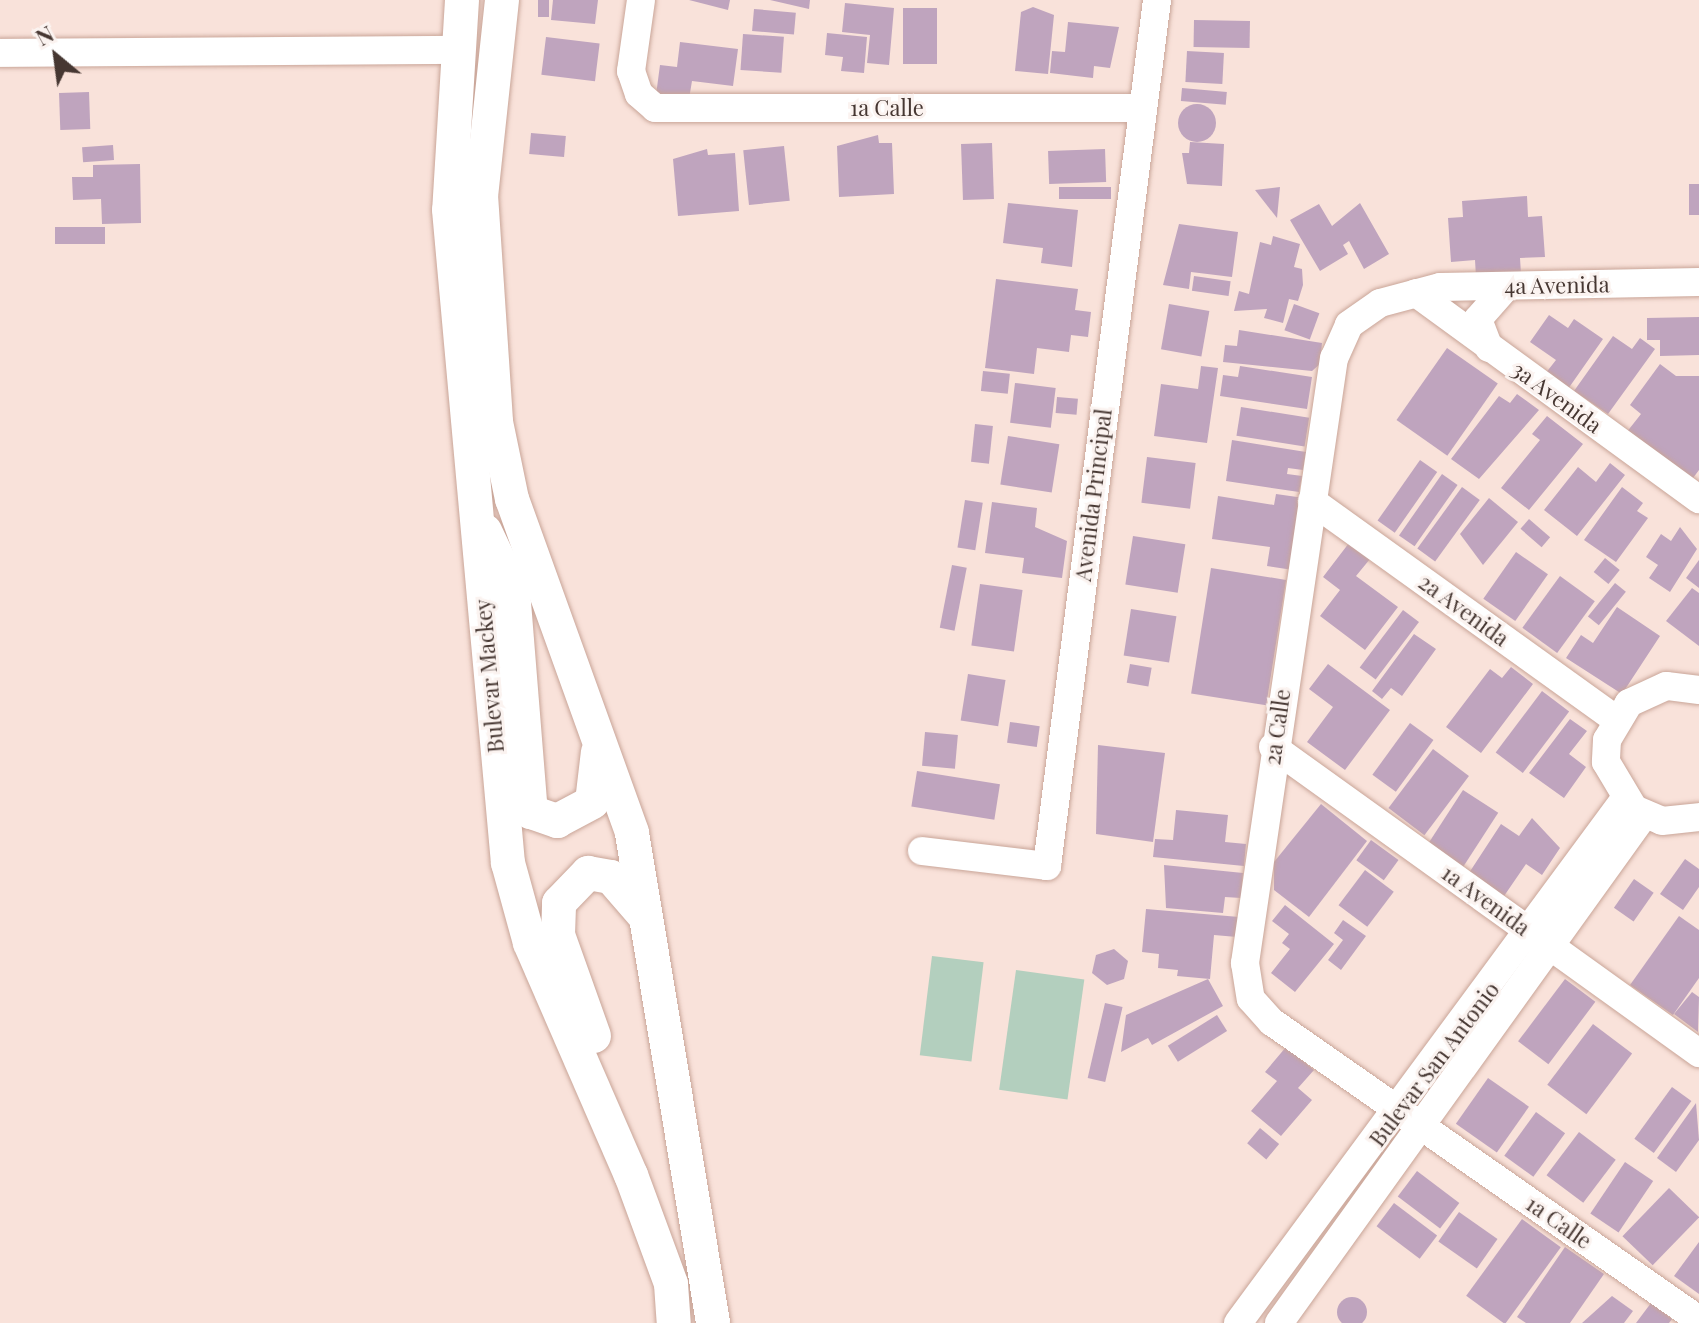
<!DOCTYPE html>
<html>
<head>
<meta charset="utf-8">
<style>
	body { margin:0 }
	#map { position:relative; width:1699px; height:1323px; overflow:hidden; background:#f9e2da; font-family:"Playfair Display",serif }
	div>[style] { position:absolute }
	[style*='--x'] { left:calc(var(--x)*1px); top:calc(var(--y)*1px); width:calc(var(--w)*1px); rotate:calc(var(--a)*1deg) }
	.green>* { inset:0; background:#b3cfbe; transform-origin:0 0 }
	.building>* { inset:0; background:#bfa4be; transform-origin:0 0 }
	.round { border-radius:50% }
	.roads { filter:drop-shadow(0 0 2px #c9a598) drop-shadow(0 0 2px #c9a598) }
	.minor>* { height:28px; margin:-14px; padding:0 14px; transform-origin:14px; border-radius:14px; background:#fff }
	.major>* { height:34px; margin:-17px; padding:0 17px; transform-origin:17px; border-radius:17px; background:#fff }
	span { translate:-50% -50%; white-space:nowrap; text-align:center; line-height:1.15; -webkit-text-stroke:6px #fbf3f0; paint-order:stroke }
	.street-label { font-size:22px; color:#463732 }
	.north { position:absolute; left:16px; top:16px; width:80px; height:80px; -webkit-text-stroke:6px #fbf3f0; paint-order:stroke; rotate:331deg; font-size:22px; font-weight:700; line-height:32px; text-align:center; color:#463732 }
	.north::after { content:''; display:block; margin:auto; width:28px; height:36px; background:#463732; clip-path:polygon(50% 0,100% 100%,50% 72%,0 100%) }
</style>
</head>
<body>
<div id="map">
	<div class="green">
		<i style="left:932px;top:956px;width:52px;height:100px;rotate:7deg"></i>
		<i style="left:1016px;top:970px;width:69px;height:121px;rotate:8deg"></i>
	</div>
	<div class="building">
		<i style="left:538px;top:0;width:11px;height:17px"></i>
		<i style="clip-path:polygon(553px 0,598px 0,595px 24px,551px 20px)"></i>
		<i style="clip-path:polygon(689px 0,730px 0,728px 10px)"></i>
		<i style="clip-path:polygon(770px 0,810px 0,809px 9px)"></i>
		<i style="clip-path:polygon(845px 3px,894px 8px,889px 65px,867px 63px,870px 35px,842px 32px)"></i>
		<i style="clip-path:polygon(1033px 7px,1054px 15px,1048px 74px,1015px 71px,1021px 12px)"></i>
		<i style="left:903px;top:8px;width:34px;height:56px"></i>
		<i style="left:754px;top:9px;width:42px;height:22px;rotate:5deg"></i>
		<i style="left:1194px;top:20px;width:56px;height:27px;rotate:1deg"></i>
		<i style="clip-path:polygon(1068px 22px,1119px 27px,1110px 68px,1094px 66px,1093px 78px,1050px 73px,1052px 51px,1065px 52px)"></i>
		<i style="clip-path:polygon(827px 33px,867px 37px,864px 73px,841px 71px,843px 57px,825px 55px)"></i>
		<i style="left:743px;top:34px;width:41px;height:36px;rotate:4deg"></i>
		<i style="left:546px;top:37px;width:54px;height:38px;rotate:7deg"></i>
		<i style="clip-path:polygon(680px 42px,738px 49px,733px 86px,692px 81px,689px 99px,656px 95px,660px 65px,677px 67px)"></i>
		<i style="left:1187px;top:51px;width:37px;height:31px;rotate:3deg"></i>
		<i style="left:1182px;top:88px;width:45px;height:13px;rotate:5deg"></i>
		<i style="left:89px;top:92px;width:37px;height:30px;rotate:88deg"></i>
		<i class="round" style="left:1178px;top:104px;width:38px;height:38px"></i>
		<i style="left:531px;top:133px;width:35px;height:21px;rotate:5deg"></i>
		<i style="clip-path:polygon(878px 135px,879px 143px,892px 143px,894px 194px,839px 197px,837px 146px)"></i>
		<i style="clip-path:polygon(1190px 142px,1224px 144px,1222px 186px,1187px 184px,1182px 153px,1189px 153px)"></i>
		<i style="left:992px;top:143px;width:56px;height:31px;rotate:88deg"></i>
		<i style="left:113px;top:145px;width:15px;height:31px;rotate:86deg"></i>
		<i style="left:784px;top:146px;width:55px;height:41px;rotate:84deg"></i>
		<i style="clip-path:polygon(707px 149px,708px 155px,735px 153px,739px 211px,678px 216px,673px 159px)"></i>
		<i style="left:1105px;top:149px;width:33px;height:57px;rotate:88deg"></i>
		<i style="clip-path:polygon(140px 164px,141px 223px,102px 224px,101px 199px,73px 200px,72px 177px,93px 177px,93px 165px)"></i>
		<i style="left:1689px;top:184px;width:10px;height:31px"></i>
		<i style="left:1111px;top:187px;width:12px;height:52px;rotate:90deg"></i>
		<i style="clip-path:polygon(1280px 187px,1277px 218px,1255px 190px)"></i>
		<i style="clip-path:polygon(1527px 196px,1528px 217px,1542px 216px,1545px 257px,1520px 258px,1521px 274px,1476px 277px,1475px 260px,1451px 262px,1448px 218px,1463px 217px,1462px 201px)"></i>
		<i style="clip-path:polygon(1008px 203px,1078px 210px,1072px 267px,1041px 263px,1043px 248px,1003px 243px)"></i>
		<i style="clip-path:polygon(1360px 203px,1389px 254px,1364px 269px,1349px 241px,1343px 245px,1348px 254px,1320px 271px,1290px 220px,1319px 204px,1332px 226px)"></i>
		<i style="clip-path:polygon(1179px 224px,1238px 232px,1232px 277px,1191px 272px,1189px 289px,1163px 285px)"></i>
		<i style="left:55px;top:227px;width:50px;height:17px"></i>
		<i style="clip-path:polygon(1273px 236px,1300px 244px,1294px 267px,1302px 269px,1303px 285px,1298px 301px,1289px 299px,1283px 323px,1264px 318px,1267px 309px,1234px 311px,1239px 291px,1249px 294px,1260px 242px,1271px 245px)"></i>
		<i style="left:1194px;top:276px;width:37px;height:15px;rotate:8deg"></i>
		<i style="clip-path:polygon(996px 279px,1078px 289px,1075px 310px,1091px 312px,1088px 337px,1071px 335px,1069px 352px,1037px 348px,1034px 374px,985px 368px)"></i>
		<i style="left:1169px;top:304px;width:41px;height:46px;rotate:10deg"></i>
		<i style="left:1294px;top:304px;width:27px;height:28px;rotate:20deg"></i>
		<i style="clip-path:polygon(1549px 315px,1568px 328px,1574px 319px,1603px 339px,1568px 389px,1545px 374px,1556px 360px,1530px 342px)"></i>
		<i style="clip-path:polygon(1699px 317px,1699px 355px,1660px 356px,1660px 340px,1647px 340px,1647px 318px)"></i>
		<i style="clip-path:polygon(1239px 330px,1322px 343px,1320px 364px,1312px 371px,1223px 362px,1225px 345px,1237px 346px)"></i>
		<i style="clip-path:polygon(1613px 336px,1632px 349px,1640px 338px,1655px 349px,1608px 414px,1574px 391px)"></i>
		<i style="left:1447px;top:348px;width:62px;height:88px;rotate:35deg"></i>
		<i style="clip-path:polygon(1660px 364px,1676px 376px,1699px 376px,1699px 470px,1690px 482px,1626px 433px,1641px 414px,1630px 405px)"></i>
		<i style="clip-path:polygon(1201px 366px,1218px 368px,1207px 443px,1154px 436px,1161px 384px,1198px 389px)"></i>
		<i style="clip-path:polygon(1240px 366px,1312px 377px,1307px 409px,1220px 396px,1223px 375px,1238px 377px)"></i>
		<i style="left:983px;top:371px;width:27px;height:20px;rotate:6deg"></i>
		<i style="left:1015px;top:383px;width:41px;height:40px;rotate:7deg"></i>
		<i style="clip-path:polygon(1517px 394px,1539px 410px,1479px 479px,1451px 459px,1499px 396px,1510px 403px)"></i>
		<i style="left:1057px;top:397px;width:21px;height:16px;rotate:5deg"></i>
		<i style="left:1241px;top:407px;width:69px;height:29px;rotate:9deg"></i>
		<i style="clip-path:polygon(1547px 416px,1583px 444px,1529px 510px,1501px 488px,1540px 440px,1532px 434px)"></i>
		<i style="left:975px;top:424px;width:18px;height:38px;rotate:6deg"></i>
		<i style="left:1008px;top:436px;width:52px;height:49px;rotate:9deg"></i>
		<i style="clip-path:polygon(1232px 440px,1306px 452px,1303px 470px,1288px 468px,1287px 474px,1302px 476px,1299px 492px,1226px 481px)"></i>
		<i style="left:1147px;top:457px;width:49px;height:46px;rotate:7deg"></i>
		<i style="left:1420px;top:460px;width:21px;height:74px;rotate:35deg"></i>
		<i style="clip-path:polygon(1610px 463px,1625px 475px,1577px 536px,1544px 510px,1578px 467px,1596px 482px)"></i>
		<i style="left:1442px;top:474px;width:19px;height:75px;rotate:35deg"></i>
		<i style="left:1462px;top:487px;width:22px;height:76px;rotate:36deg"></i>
		<i style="clip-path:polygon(1622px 487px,1643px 503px,1637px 511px,1648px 518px,1616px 562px,1584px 540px)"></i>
		<i style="clip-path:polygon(1276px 494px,1304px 498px,1293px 570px,1267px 566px,1270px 547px,1212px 539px,1218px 496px,1274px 505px)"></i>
		<i style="clip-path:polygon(1489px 498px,1518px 522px,1483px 565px,1460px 534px)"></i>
		<i style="left:965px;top:500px;width:18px;height:48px;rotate:9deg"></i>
		<i style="clip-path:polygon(992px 502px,1037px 508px,1035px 527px,1067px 541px,1062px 578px,1022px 573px,1024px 558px,985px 553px)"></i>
		<i style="left:1529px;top:519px;width:28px;height:13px;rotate:41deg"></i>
		<i style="clip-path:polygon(1680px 527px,1697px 549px,1670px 592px,1649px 578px,1658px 565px,1646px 557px,1661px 534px,1671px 541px)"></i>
		<i style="left:1133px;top:536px;width:53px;height:49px;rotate:9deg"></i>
		<i style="clip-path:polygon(1349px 543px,1370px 559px,1356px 576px,1398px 607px,1365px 650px,1320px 616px,1340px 590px,1323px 577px)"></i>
		<i style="left:1516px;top:552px;width:39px;height:57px;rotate:35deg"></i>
		<i style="left:1605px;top:558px;width:19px;height:18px;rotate:39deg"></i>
		<i style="clip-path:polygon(1699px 560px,1699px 588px,1686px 578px)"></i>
		<i style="left:952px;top:565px;width:15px;height:64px;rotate:11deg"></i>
		<i style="left:1211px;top:568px;width:76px;height:127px;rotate:9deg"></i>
		<i style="left:1560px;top:576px;width:43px;height:64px;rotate:36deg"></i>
		<i style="left:1615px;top:583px;width:14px;height:43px;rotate:39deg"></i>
		<i style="left:980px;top:584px;width:43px;height:62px;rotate:8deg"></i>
		<i style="clip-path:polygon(1692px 588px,1699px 593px,1699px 646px,1666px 621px)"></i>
		<i style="clip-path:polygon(1617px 607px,1660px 636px,1622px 694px,1566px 658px,1581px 635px,1593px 643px)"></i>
		<i style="left:1131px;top:609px;width:46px;height:47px;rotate:9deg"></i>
		<i style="left:1403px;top:610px;width:20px;height:72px;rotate:37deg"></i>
		<i style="clip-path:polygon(1414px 634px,1436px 649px,1402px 696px,1391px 688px,1382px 699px,1372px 691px)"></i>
		<i style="left:1130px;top:664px;width:22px;height:19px;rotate:10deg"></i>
		<i style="clip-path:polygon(1328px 664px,1390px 710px,1345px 770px,1307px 742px,1333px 707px,1309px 689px)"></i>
		<i style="clip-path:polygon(1511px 667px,1533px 684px,1481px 753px,1446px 727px,1490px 669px,1502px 678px)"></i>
		<i style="left:968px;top:674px;width:38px;height:47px;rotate:9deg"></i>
		<i style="left:1542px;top:691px;width:34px;height:77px;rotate:37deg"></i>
		<i style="clip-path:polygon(1570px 719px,1587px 731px,1569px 754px,1586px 767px,1564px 798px,1529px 773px)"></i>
		<i style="left:1010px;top:722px;width:30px;height:21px;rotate:8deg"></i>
		<i style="left:1410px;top:723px;width:29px;height:64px;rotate:36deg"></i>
		<i style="left:925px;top:732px;width:33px;height:34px;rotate:5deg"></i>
		<i style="clip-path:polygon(1098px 745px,1165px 753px,1153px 842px,1096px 834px)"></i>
		<i style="left:1433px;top:749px;width:45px;height:74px;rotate:37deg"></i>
		<i style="left:917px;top:771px;width:84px;height:36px;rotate:9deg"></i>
		<i style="left:1463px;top:790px;width:42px;height:64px;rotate:33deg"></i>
		<i style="clip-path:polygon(1321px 804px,1367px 841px,1309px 917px,1274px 890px,1274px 862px)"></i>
		<i style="clip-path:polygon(1176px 810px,1228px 815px,1225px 842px,1246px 844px,1244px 866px,1153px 857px,1155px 839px,1173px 840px)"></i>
		<i style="clip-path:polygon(1532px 818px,1560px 848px,1542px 875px,1526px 864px,1502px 899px,1467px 876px,1501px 824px,1519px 836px)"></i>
		<i style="left:1371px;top:840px;width:34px;height:25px;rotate:36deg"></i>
		<i style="clip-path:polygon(1685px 859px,1699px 869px,1699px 887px,1683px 910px,1660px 894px)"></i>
		<i style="clip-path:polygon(1164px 865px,1243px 873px,1241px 898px,1225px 897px,1223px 913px,1166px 908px)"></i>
		<i style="left:1365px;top:870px;width:36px;height:44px;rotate:37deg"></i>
		<i style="left:1634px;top:879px;width:24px;height:35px;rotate:35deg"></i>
		<i style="clip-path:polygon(1285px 905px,1334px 944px,1295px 992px,1271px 973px,1290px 949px,1282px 943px,1289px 934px,1272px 921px)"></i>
		<i style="clip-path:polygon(1146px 909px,1239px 917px,1237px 937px,1214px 935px,1210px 979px,1177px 976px,1178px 970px,1158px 968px,1159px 954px,1142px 952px)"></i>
		<i style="clip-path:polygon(1679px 916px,1699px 930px,1699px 978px,1673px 1015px,1630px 985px)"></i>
		<i style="clip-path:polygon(1343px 920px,1366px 936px,1341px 970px,1328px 960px,1343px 940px,1334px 933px)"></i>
		<i style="clip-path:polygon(1114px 949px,1128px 961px,1124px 979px,1107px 985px,1092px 973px,1096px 955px)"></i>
		<i style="clip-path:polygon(1208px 979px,1223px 1006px,1152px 1045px,1148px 1038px,1121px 1052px,1126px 1015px)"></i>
		<i style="left:1565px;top:979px;width:38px;height:78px;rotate:37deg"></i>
		<i style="clip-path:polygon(1692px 992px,1699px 997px,1698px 1032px,1674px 1014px)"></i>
		<i style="left:1105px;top:1003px;width:18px;height:77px;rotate:13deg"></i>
		<i style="left:1217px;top:1015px;width:19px;height:58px;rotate:58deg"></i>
		<i style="left:1593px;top:1024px;width:49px;height:76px;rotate:37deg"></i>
		<i style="clip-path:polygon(1286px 1047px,1314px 1070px,1298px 1088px,1312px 1100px,1281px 1136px,1251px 1111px,1277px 1081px,1265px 1072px)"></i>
		<i style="left:1488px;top:1078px;width:50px;height:56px;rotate:35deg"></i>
		<i style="left:1672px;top:1087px;width:24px;height:64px;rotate:36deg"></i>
		<i style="clip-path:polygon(1696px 1103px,1699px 1140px,1676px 1172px,1657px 1158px)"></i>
		<i style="left:1536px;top:1112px;width:36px;height:54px;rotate:36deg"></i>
		<i style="left:1260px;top:1128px;width:25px;height:20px;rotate:40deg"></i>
		<i style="left:1579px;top:1132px;width:46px;height:54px;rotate:37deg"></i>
		<i style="left:1625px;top:1162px;width:34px;height:62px;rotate:34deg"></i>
		<i style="left:1417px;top:1171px;width:53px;height:32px;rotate:37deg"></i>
		<i style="left:1669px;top:1188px;width:42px;height:67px;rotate:44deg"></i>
		<i style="left:1394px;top:1203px;width:54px;height:29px;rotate:37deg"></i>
		<i style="left:1459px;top:1212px;width:47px;height:36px;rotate:35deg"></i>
		<i style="left:1522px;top:1219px;width:48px;height:95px;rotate:36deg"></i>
		<i style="clip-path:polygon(1699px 1242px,1699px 1294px,1674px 1276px)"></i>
		<i style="clip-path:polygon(1565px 1247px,1604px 1274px,1570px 1323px,1526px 1323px,1517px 1317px)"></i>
		<i style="clip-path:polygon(1612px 1296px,1633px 1311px,1624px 1323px,1582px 1323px)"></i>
		<i class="round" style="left:1337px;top:1297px;width:30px;height:30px"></i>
		<i style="clip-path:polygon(1651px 1303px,1672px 1319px,1669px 1323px,1636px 1323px)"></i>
	</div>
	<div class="roads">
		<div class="minor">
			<i style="--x:641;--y:0;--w:72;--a:98"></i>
			<i style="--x:631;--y:71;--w:24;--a:71"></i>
			<i style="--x:639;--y:94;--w:21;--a:41"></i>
			<i style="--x:655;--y:108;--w:487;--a:0"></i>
			<i style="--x:0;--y:53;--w:455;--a:-0.4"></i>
			<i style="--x:1699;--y:282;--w:259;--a:178.9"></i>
			<i style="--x:1440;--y:287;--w:62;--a:165.1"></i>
			<i style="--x:1380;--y:303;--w:38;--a:145"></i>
			<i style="--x:1349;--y:325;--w:36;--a:114"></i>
			<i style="--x:1334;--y:358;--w:612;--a:98.37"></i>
			<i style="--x:1245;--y:963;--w:36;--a:81"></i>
			<i style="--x:1251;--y:999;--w:31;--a:48"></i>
			<i style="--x:1272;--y:1022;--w:521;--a:34.91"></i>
			<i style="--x:1416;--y:293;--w:350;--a:36.1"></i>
			<i style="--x:1489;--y:348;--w:31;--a:-111"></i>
			<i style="--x:1478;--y:319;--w:44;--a:-48.7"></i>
			<i style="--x:1312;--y:501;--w:373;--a:35.7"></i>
			<i style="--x:1699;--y:690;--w:33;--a:-173"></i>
			<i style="--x:1666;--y:686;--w:41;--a:155.3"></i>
			<i style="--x:1629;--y:703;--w:43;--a:120.7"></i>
			<i style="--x:1607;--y:740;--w:22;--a:93"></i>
			<i style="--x:1606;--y:762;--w:55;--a:59.2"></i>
			<i style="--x:1634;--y:809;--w:30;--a:23"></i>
			<i style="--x:1662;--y:821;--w:37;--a:-6"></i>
			<i style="--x:1273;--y:747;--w:525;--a:35.69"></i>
			<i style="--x:922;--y:851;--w:126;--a:6.8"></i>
			<i style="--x:1047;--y:866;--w:873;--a:-82.76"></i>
			<i style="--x:1238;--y:1323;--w:650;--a:-53.57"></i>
			<i style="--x:1279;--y:1323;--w:626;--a:-54.3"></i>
		</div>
		<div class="major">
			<i style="--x:462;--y:0;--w:210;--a:93.5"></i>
			<i style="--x:449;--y:210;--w:656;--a:84.84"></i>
			<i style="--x:508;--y:863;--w:83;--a:74.6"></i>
			<i style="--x:530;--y:943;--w:253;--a:66.5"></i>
			<i style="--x:631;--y:1175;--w:116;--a:69.8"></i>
			<i style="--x:671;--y:1284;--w:39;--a:86"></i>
			<i style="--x:502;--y:0;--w:196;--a:96.1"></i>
			<i style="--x:481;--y:195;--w:227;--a:86.2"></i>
			<i style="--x:496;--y:422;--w:79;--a:78.3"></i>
			<i style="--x:512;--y:499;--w:355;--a:70.2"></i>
			<i style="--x:632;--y:833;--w:497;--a:80.6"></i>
			<i style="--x:485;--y:531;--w:65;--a:64.6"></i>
			<i style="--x:513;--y:590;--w:223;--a:85.4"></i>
			<i style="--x:531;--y:812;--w:28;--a:19"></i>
			<i style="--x:557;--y:821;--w:40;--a:-28"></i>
			<i style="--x:592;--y:802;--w:50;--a:-83.2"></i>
			<i style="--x:594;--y:1036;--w:107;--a:-109.6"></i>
			<i style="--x:558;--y:935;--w:32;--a:-88"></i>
			<i style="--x:559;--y:903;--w:42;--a:-46"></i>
			<i style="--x:588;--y:873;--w:23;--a:10"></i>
			<i style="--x:611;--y:877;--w:49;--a:49.1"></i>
		</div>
	</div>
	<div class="street-label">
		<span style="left:887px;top:108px">1a Calle</span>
		<span style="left:1557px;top:285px;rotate:-1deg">4a Avenida</span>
		<span style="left:1557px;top:397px;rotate:36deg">3a Avenida</span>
		<span style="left:1093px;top:495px;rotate:-83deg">Avenida Principal</span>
		<span style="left:1464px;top:610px;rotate:36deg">2a Avenida</span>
		<span style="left:489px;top:676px;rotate:-95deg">Bulevar Mackey</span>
		<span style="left:1277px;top:727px;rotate:-82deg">2a Calle</span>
		<span style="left:1486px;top:900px;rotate:36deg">1a Avenida</span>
		<span style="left:1434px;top:1064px;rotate:-53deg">Bulevar San Antonio</span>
		<span style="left:1559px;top:1222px;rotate:35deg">1a Calle</span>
	</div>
	<div class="north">N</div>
</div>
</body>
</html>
